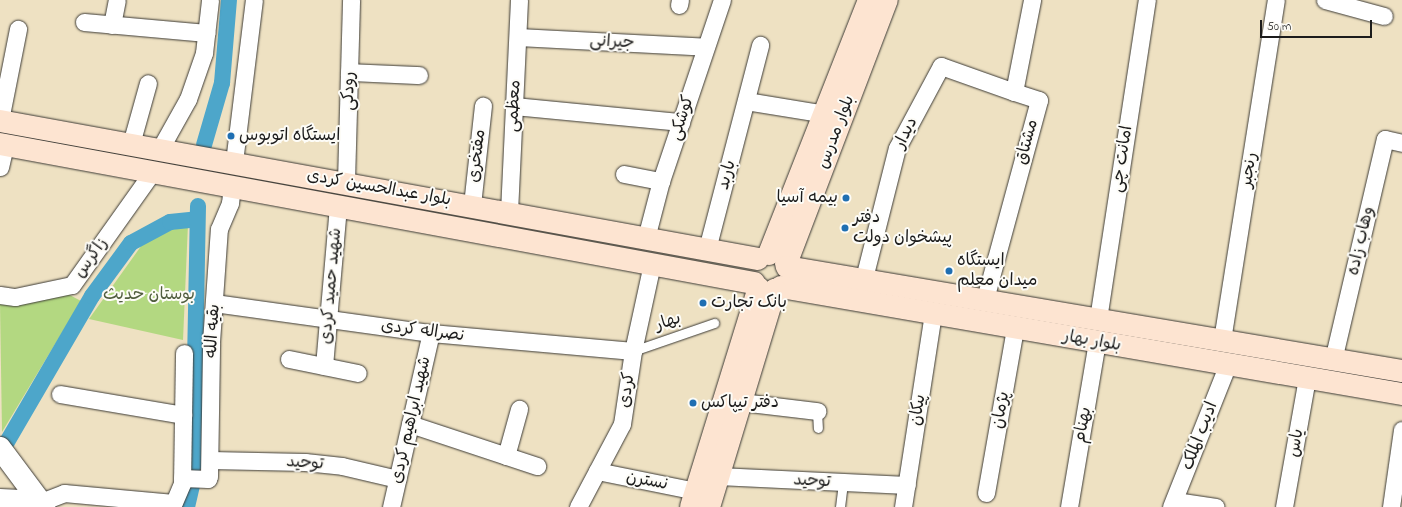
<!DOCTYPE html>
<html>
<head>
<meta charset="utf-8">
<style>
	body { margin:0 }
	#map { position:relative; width:1402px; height:507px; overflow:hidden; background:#eee1c2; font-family:"Indie Flower","Playpen Sans Arabic",sans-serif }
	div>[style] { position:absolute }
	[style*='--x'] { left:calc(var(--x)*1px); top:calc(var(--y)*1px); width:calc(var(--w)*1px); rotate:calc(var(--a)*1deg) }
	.green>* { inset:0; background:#b3d881 }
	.canal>* { height:16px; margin:-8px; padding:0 8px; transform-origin:8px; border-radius:8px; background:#4da6ca }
	.roads { filter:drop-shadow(0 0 1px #3c3a35) drop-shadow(0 0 1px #3c3a35) }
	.service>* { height:9px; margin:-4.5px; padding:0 4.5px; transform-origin:4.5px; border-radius:4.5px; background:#fff }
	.minor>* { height:17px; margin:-8.5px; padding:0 8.5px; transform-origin:8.5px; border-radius:8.5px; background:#fff }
	.tertiary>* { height:22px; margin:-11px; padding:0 11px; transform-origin:11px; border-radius:11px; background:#fff }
	.secondary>* { height:22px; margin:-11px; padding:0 11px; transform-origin:11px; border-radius:11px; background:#fde4d1 }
	.dots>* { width:11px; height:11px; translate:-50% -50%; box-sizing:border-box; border:2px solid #fdfcf7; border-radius:50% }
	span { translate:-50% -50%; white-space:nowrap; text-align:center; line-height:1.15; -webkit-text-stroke:4px #fdfcf7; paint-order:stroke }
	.street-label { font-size:17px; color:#1c1c1c }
	.poi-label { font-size:17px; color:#1c1c1c }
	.left { translate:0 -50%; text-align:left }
	.right { translate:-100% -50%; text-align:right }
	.park-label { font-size:17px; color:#515e3f }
	.scale { position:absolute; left:1260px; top:20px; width:112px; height:18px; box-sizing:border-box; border:2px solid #1c1c1c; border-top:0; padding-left:5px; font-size:12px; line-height:14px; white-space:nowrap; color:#1c1c1c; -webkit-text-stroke:3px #fdfcf7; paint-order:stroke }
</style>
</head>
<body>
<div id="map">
	<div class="green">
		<i style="clip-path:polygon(188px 224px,183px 340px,89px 319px,144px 242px,161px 230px)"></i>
		<i style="clip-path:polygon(64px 292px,81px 301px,2px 432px,0 303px)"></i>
	</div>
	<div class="canal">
		<i style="--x:204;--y:145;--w:65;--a:-73.8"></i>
		<i style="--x:222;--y:83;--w:83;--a:-85.2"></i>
		<i style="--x:7;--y:442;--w:169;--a:-59.8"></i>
		<i style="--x:92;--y:296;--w:66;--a:-53.7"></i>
		<i style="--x:131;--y:243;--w:44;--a:-28.3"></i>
		<i style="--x:170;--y:222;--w:27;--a:-6"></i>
		<i style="--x:193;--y:467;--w:261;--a:-88.9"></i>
		<i style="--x:187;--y:507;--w:23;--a:-77"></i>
	</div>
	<div class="roads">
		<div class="service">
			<i style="--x:633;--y:351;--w:86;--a:-19.1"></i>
			<i style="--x:817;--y:411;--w:17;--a:87"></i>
			<i style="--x:840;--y:507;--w:24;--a:-83"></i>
		</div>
		<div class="minor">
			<i style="--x:1325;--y:0;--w:61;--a:15.2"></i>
			<i style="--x:679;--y:5;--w:5;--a:-79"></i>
			<i style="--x:84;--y:22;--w:123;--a:5.1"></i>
			<i style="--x:112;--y:25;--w:25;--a:-79"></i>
			<i style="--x:518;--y:37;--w:188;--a:3"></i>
			<i style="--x:349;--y:72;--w:70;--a:2.5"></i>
			<i style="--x:746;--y:101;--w:80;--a:9.3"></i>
			<i style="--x:514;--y:106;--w:168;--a:5.5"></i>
			<i style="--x:0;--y:120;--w:93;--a:-78.8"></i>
			<i style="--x:131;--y:144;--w:63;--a:-74.4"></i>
			<i style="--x:160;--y:149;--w:57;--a:-60.8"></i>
			<i style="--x:188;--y:99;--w:49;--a:-70.8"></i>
			<i style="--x:204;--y:53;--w:53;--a:-83.5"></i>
			<i style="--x:234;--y:162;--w:163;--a:-83"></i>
			<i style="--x:0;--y:167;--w:23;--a:-77"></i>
			<i style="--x:624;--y:174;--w:38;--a:11"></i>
			<i style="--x:346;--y:181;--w:181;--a:-88.4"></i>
			<i style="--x:472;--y:205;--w:100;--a:-83.7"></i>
			<i style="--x:509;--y:212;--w:212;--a:-87.3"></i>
			<i style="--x:646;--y:238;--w:59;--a:-75.3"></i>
			<i style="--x:661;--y:181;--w:191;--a:-71.4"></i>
			<i style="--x:707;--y:249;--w:211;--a:-75.4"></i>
			<i style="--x:864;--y:278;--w:134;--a:-75.8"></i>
			<i style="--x:897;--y:148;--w:93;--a:-61.8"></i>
			<i style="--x:941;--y:66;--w:77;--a:19.6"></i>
			<i style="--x:0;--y:295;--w:15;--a:8"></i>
			<i style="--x:15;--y:297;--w:58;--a:-11.9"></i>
			<i style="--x:72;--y:285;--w:140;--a:-54.6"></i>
			<i style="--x:985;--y:299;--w:206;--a:-74.8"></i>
			<i style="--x:1039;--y:100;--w:26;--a:-162"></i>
			<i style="--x:1014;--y:92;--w:94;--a:-78.9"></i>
			<i style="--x:214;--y:303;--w:219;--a:7.9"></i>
			<i style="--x:431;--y:333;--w:203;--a:5.1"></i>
			<i style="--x:1098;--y:319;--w:323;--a:-81.3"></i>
			<i style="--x:1222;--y:340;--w:344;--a:-81"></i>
			<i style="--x:289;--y:359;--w:70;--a:11.5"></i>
			<i style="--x:1333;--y:360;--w:227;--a:-76.8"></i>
			<i style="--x:1385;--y:139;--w:17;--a:13"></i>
			<i style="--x:324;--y:366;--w:160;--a:-85"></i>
			<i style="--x:60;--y:394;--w:125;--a:9.7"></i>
			<i style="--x:741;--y:402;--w:77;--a:6.8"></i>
			<i style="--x:410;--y:424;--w:134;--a:18.3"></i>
			<i style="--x:506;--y:456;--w:49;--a:-74.5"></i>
			<i style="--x:210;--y:460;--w:95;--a:1.2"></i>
			<i style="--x:305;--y:462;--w:37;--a:6"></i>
			<i style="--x:342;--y:466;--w:57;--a:13.1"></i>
			<i style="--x:597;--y:471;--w:101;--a:11.4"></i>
			<i style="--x:718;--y:476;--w:189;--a:2.7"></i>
			<i style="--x:182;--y:478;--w:26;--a:2"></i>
			<i style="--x:208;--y:479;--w:3;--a:-72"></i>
			<i style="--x:209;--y:476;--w:134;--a:-89.1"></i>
			<i style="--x:211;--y:342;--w:113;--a:-86"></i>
			<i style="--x:219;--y:229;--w:28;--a:-67"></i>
			<i style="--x:230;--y:203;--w:17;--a:-83"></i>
			<i style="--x:986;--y:493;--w:168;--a:-80"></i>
			<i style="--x:1175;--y:501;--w:41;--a:8.3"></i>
			<i style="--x:41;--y:502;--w:25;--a:-21"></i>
			<i style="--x:64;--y:493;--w:110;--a:5.2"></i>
			<i style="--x:172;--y:507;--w:26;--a:-67"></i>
			<i style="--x:182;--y:483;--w:130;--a:-89.1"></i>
			<i style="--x:391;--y:507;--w:179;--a:-77.1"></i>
			<i style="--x:578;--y:507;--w:94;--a:-62.1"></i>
			<i style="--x:622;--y:424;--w:74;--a:-81.4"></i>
			<i style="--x:633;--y:351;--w:89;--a:-77.7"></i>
			<i style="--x:903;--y:507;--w:195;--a:-81.2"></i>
			<i style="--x:1069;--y:507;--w:167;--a:-80.4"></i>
			<i style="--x:1171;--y:507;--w:154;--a:-68.3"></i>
			<i style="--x:1284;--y:507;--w:131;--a:-79.9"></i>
			<i style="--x:1391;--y:507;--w:78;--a:-81.9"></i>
		</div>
		<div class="tertiary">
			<i style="--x:0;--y:448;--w:74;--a:53.3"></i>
			<i style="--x:0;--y:500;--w:41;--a:2.8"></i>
		</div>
		<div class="secondary">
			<i style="--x:0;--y:121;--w:770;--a:10.32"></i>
			<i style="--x:0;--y:144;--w:767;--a:10.45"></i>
			<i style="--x:769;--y:254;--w:273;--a:-68.5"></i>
			<i style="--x:786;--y:264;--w:283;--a:-69.1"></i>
			<i style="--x:787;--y:267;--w:624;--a:9.6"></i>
			<i style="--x:781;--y:287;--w:630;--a:9.78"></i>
			<i style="--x:691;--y:507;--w:229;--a:-72.8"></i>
			<i style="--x:709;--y:507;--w:227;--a:-73.1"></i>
		</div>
	</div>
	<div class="dots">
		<i style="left:231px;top:136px;background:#1f6fb2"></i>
		<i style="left:846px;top:198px;background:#1f6fb2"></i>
		<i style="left:845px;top:228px;background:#1f6fb2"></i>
		<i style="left:949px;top:271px;background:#1f6fb2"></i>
		<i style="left:703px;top:303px;background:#1f6fb2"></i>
		<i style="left:693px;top:403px;background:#1f6fb2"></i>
	</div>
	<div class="street-label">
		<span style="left:612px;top:42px;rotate:3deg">جیرانی</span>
		<span style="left:349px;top:91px;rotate:-89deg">رودکی</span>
		<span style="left:514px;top:106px;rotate:-87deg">معظمی</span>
		<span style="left:682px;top:118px;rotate:-72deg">کوشکی</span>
		<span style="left:836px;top:132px;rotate:-69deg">بلوار مدرس</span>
		<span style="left:906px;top:133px;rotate:-64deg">دیدار</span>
		<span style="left:1027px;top:142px;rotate:-75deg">مشتاق</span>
		<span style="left:477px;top:156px;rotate:-83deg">مفتخری</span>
		<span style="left:1122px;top:159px;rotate:-81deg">امانت چی</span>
		<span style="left:1249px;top:170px;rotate:-81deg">رنجبر</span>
		<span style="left:727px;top:175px;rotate:-75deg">باربد</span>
		<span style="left:379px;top:188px;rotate:10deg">بلوار عبدالحسین کردی</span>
		<span style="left:1361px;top:241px;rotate:-77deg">وهاب زاده</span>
		<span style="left:91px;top:258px;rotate:-55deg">زاگرس</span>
		<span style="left:331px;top:286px;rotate:-85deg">شهید حمید کردی</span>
		<span style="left:668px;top:322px;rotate:-18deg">بهار</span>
		<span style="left:213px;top:331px;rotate:-87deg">بقیه الله</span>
		<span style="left:423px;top:331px;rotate:7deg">نصراله کردی</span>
		<span style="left:1092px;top:341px;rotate:10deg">بلوار بهار</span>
		<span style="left:627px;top:390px;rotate:-82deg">کردی</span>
		<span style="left:918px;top:410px;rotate:-81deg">پیکان</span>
		<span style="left:1001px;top:410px;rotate:-80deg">پژمان</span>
		<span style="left:411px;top:420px;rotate:-77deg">شهید ابراهیم کردی</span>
		<span style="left:1083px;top:425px;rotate:-80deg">بهنام</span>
		<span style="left:1200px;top:436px;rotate:-69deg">ادیب الملک</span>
		<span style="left:1296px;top:443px;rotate:-80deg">یاس</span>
		<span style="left:305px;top:463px;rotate:4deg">توحید</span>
		<span style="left:647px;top:481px;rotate:11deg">نسترن</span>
		<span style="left:812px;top:481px;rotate:3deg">توحید</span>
	</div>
	<div class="poi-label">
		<span class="left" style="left:239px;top:136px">ایستگاه اتوبوس</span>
		<span class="right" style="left:838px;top:198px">بیمه آسیا</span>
		<span class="left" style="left:853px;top:228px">دفتر<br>پیشخوان دولت</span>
		<span class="left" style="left:957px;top:271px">ایستگاه<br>میدان معلم</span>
		<span class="left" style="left:711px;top:303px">بانک تجارت</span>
		<span class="left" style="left:701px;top:403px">دفتر تیپاکس</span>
	</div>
	<div class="park-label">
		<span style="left:149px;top:295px">بوستان حدیث</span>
	</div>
	<div class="scale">50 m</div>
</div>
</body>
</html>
